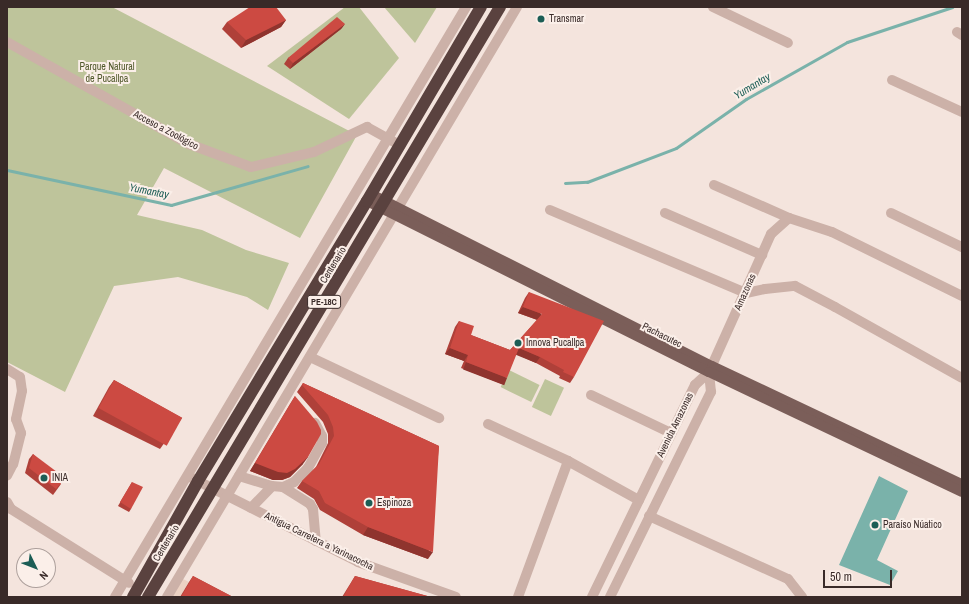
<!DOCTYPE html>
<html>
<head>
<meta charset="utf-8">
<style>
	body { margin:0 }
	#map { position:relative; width:969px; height:604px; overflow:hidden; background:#f4e4dd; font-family:"Archivo Narrow",sans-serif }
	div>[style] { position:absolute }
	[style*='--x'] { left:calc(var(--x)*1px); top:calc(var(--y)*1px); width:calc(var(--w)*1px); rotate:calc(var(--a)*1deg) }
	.green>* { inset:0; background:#bec49b; transform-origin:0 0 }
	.plaza>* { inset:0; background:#ecd2c3 }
	.water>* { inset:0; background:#7ab2aa }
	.stream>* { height:3px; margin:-1.5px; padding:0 1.5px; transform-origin:1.5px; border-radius:1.5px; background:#7ab2aa }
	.minor>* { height:10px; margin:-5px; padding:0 5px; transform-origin:5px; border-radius:5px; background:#ccb1a8 }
	.major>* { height:10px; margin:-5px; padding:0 5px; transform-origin:5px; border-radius:5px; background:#7b5e59 }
	.highway>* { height:12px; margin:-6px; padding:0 6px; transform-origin:6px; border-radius:6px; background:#5a423f }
	.wall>* { inset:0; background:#af4039 }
	.shaded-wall>* { inset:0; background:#8f342e; transform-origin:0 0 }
	.building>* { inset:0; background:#cc4a42; transform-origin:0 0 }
	.dots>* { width:11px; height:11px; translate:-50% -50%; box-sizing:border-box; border:2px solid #fbefe9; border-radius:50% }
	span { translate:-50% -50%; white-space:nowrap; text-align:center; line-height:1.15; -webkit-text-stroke:4px #fbefe9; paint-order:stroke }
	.shield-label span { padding:1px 3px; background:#fbefe9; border:1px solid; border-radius:3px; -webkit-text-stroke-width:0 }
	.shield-label { font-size:9px; color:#392a28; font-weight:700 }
	.poi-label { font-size:10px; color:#392a28 }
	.left { translate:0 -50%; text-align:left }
	.park-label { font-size:10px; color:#50582b }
	.street-label { font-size:10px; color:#392a28 }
	.water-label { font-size:11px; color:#1b5d55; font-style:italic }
	.frame { position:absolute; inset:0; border:8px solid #392a28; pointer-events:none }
	.north { position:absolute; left:16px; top:548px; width:40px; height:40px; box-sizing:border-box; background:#fbefe9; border:1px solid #ada09c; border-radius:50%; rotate:133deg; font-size:11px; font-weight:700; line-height:16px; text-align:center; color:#392a28 }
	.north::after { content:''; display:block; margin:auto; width:14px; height:18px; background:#1b5d55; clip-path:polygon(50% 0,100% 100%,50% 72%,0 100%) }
	.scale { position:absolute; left:823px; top:570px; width:69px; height:18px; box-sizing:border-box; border:2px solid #392a28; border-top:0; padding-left:5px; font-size:12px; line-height:14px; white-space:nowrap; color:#392a28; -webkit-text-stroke:3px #fbefe9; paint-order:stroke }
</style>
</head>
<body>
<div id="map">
	<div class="green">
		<i style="clip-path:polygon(7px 7px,112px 7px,357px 135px,300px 238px,164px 168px,137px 215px,202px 230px,246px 250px,289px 263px,268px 310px,247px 297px,178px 277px,114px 286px,65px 392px,7px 362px)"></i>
		<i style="clip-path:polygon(345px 7px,359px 7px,399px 58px,349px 119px,267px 66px)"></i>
		<i style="clip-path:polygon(384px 7px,437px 7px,415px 43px)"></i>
		<i style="left:509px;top:370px;width:34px;height:19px;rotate:26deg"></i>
		<i style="left:545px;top:379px;width:21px;height:31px;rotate:25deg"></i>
	</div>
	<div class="plaza">
		<i style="clip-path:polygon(181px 578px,189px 582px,180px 597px,169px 597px)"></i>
	</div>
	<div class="water">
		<i style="clip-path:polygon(879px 476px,908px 491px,877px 560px,898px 571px,890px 585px,839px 565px)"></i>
	</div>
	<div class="stream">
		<i style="--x:7;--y:170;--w:168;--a:12"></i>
		<i style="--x:171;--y:205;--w:142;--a:-15.9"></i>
		<i style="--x:565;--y:183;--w:22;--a:-3"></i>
		<i style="--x:587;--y:182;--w:95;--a:-20.9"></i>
		<i style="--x:676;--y:148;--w:85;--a:-35"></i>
		<i style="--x:746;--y:99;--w:116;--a:-29.4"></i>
		<i style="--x:847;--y:42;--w:111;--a:-18.4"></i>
	</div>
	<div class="minor">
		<i style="--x:713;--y:7;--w:83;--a:25.6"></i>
		<i style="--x:957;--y:32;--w:6;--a:31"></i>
		<i style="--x:7;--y:42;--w:209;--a:29.3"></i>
		<i style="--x:189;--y:144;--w:66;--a:20.4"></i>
		<i style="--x:251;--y:167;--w:65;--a:-13.4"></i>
		<i style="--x:314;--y:152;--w:59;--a:-25.3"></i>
		<i style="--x:367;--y:127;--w:38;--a:29"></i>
		<i style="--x:892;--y:80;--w:77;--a:24.6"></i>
		<i style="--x:714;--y:185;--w:82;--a:23.7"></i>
		<i style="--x:789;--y:218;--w:45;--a:18"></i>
		<i style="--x:832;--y:232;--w:145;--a:26.2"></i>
		<i style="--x:550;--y:210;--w:213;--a:23"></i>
		<i style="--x:746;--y:293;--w:19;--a:-12"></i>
		<i style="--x:765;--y:289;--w:30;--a:-6"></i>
		<i style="--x:795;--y:286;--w:45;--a:27.7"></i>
		<i style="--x:835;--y:307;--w:145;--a:29.2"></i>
		<i style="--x:665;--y:213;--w:106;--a:23.4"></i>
		<i style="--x:891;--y:213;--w:79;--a:25.6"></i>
		<i style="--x:310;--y:357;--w:143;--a:25.3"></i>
		<i style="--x:7;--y:369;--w:15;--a:32"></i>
		<i style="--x:20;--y:377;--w:14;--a:82"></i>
		<i style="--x:22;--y:391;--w:29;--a:102"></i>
		<i style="--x:16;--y:419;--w:15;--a:70"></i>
		<i style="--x:21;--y:433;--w:32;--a:104"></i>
		<i style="--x:13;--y:464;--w:13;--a:117"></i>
		<i style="--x:591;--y:395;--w:89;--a:25.4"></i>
		<i style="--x:488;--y:424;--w:88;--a:24.8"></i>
		<i style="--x:568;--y:461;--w:81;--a:28.8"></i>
		<i style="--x:239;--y:476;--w:34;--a:17"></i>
		<i style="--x:272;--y:486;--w:11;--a:5"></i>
		<i style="--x:283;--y:487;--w:12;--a:-24"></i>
		<i style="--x:294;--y:482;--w:20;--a:-45"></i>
		<i style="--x:308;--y:468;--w:29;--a:-61"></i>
		<i style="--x:322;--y:443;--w:7;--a:-90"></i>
		<i style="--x:322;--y:436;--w:15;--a:-118"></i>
		<i style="--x:192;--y:478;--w:186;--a:26.8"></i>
		<i style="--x:358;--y:562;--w:104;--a:19.7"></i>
		<i style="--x:283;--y:487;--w:32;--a:32"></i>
		<i style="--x:310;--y:504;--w:6;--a:59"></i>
		<i style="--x:313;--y:509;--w:32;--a:85"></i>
		<i style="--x:7;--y:502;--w:8;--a:60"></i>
		<i style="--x:11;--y:509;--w:139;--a:32.1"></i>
		<i style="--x:251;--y:508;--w:30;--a:-46"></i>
		<i style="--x:649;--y:516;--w:153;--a:24.4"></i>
		<i style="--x:788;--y:579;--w:23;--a:52"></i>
		<i style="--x:115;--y:597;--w:687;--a:-59.25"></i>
		<i style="--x:167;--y:597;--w:686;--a:-59.32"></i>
		<i style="--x:518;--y:597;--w:145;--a:-69.8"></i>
		<i style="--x:592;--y:597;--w:236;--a:-64.1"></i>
		<i style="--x:695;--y:385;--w:19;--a:-43"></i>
		<i style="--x:709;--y:372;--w:151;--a:-65.8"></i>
		<i style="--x:771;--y:234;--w:24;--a:-42"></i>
		<i style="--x:610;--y:597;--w:229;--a:-63.8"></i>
		<i style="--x:711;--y:392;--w:20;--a:-96"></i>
	</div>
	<div class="major">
		<i style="--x:371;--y:194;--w:382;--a:26.8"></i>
		<i style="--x:712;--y:366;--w:276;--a:25.3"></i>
		<i style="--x:367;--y:201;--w:382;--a:26.6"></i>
		<i style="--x:709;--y:372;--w:280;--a:25.4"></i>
	</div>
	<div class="highway">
		<i style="--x:133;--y:597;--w:133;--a:-60.7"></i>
		<i style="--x:198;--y:481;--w:327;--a:-58.9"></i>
		<i style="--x:367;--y:201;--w:225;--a:-59.6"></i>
		<i style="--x:148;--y:597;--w:687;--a:-59.18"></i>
	</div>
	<div class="wall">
		<i style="clip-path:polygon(286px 20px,281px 27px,241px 48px,222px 29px,227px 22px)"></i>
		<i style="clip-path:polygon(345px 24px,341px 29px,290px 69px,284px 64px,288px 58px)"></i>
		<i style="clip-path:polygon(529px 292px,574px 377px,570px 383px,559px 378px,560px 376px,536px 363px,516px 354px,502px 384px,461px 368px,464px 361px,445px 354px,455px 327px,459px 321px,471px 335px,510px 350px,537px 320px,518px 313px,525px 298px)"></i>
		<i style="clip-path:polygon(114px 380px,182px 418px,160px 449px,93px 416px,109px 387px)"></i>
		<i style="clip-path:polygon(303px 383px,439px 446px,428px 559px,363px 535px,320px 510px,314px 499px,297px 488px,302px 481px,316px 467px,328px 443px,328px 434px,323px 422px,297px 392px)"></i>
		<i style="clip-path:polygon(295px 396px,303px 464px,290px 477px,282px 480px,273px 480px,250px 471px,290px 404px)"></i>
		<i style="clip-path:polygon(33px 454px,61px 484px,53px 495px,25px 473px,29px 459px)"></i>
		<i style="clip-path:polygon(132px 482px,131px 509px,129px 512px,118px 506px)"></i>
		<i style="clip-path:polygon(193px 576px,233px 597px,180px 597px,189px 582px)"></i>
		<i style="clip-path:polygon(355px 576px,431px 597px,342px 597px)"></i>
	</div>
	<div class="shaded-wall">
		<i style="clip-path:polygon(286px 20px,281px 27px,241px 48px,246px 40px)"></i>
		<i style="clip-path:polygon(345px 24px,341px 29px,290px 69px,293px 63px)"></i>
		<i style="clip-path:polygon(523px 307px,542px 314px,538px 320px,518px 313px)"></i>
		<i style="clip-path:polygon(450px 348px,468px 355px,464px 361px,445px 354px)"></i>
		<i style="clip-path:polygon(519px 348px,540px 357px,536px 363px,514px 354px)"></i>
		<i style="left:466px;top:362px;width:44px;height:8px;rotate:21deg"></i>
		<i style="clip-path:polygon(308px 457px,303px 464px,290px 477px,282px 480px,273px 480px,250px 471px,255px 463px)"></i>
		<i style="clip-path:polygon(368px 527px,433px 552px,428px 559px,363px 535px)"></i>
	</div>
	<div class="building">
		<i style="clip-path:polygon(250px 7px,276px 7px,286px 20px,246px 40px,227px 22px)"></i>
		<i style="clip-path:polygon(337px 17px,345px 24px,293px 63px,288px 58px)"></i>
		<i style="clip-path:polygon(529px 292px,604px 321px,574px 377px,563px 372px,564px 370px,540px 357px,519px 348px,507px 378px,466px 362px,468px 355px,450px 348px,459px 321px,474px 326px,471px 335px,510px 350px,542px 314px,523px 307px)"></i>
		<i style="left:114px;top:380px;width:78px;height:32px;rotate:29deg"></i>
		<i style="clip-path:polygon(303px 383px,439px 446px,433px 552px,368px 527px,325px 503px,319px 491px,302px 481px,319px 464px,334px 436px,333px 427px,328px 415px,302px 385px)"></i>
		<i style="clip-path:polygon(295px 396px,317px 422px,321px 430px,321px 434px,308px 457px,295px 469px,287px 473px,278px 472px,255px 463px)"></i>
		<i style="clip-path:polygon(33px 454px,65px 478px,56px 489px,29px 468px)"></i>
		<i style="clip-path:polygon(132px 482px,143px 487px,131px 509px,120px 502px)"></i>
		<i style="clip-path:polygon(193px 576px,233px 597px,181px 597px)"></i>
		<i style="clip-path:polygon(355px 576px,431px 597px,343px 597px)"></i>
	</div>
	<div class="dots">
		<i style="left:541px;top:19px;background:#1b5d55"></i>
		<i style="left:518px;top:343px;background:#1b5d55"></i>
		<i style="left:44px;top:478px;background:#1b5d55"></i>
		<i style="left:369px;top:503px;background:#1b5d55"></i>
		<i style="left:875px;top:525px;background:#1b5d55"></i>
	</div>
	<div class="shield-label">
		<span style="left:324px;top:302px">PE-18C</span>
	</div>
	<div class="poi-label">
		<span class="left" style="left:549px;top:19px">Transmar</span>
		<span class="left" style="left:526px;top:343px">Innova Pucallpa</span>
		<span class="left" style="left:52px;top:478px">INIA</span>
		<span class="left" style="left:377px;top:503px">Espinoza</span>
		<span class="left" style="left:883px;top:525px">Paraíso Núatico</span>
	</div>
	<div class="park-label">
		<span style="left:107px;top:72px">Parque Natural<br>de Pucallpa</span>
	</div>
	<div class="street-label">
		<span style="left:166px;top:130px;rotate:28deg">Acceso a Zoológico</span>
		<span style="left:333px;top:265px;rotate:-59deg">Centenario</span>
		<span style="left:745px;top:292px;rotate:-66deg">Amazonas</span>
		<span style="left:662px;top:335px;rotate:27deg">Pachacutec</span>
		<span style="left:675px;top:425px;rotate:-64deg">Avenida Amazonas</span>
		<span style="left:319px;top:541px;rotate:26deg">Antigua Carretera a Yarinacocha</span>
		<span style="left:166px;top:543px;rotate:-59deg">Centenario</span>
	</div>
	<div class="water-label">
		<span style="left:752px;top:86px;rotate:-31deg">Yumantay</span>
		<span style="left:149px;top:191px;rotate:11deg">Yumantay</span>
	</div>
	<div class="frame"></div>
	<div class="north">N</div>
	<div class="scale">50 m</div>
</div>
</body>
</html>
